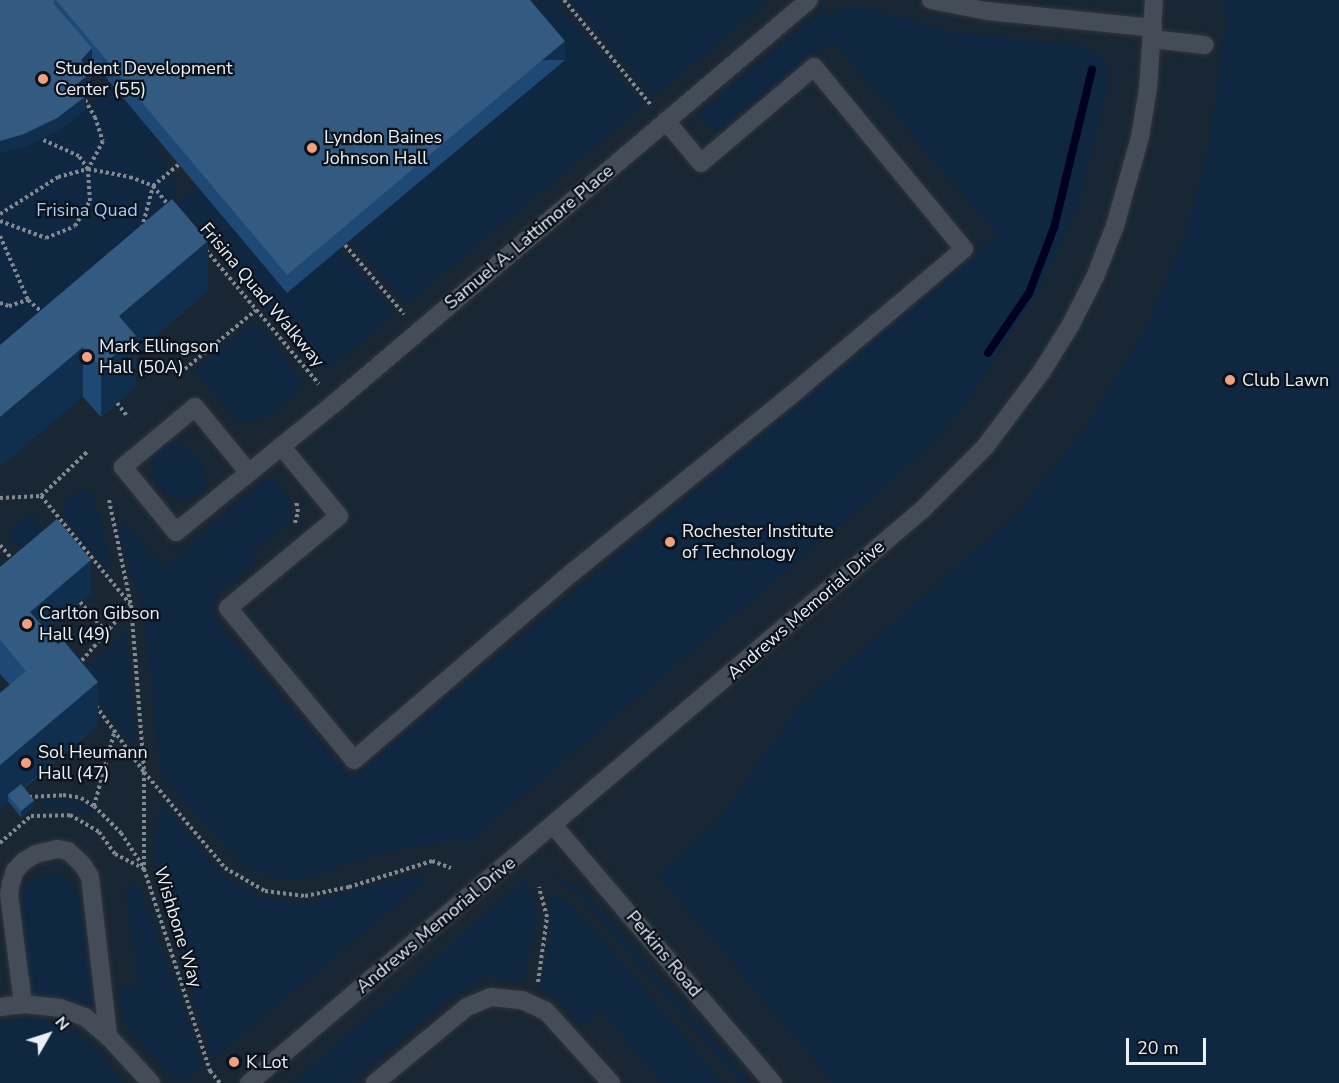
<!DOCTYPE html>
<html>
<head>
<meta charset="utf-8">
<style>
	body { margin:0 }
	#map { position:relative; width:1339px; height:1083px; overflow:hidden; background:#131b24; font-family:"Nunito Sans",sans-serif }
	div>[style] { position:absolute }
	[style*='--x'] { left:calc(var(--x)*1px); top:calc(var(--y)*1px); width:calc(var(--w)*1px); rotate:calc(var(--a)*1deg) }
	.built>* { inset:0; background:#192633; transform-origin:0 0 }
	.green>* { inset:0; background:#0f2741 }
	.stream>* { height:8px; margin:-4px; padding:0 4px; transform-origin:4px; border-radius:4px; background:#000023 }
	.path>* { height:4px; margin-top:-2px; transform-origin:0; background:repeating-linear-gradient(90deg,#828991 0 3px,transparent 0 6px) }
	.roads { filter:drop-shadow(0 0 2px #30353b) drop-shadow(0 0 2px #30353b) }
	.minor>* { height:18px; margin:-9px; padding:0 9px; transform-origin:9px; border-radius:9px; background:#434c57 }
	.wall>* { inset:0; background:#1d4974 }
	.shaded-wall>* { inset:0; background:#102f4e; transform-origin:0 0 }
	.building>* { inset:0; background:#335b82; transform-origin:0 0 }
	.dots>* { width:16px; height:16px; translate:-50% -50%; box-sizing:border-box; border:3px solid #0a121b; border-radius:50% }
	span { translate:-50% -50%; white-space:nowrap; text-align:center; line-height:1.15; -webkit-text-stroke:4.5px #0a121b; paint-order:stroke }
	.poi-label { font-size:18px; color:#e9eff5 }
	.left { translate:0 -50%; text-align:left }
	.park-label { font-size:18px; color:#a4caf5 }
	.street-label { font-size:18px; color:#e9eff5 }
	.north { position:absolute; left:18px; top:1005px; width:60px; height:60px; -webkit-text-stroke:4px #0a121b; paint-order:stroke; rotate:51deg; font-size:16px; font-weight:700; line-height:24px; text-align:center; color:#e9eff5 }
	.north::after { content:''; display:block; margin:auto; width:21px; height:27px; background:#e9eff5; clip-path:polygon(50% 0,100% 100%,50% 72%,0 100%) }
	.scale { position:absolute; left:1126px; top:1038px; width:80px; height:27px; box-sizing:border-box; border:3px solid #e9eff5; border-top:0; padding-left:8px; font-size:18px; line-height:21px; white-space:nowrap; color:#e9eff5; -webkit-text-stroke:4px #0a121b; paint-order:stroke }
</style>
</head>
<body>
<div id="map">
	<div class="built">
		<i style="left:0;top:0;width:1339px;height:1083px"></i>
	</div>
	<div class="green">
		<i style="clip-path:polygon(541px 0,555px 0,643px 106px,407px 304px,351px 240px,564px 60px,525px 13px)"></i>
		<i style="clip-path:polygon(570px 0,766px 0,761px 7px,654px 96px)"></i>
		<i style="clip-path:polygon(1222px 0,1339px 0,1339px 1083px,833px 1083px,658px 874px,721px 817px,800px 704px,1018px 513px,1089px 422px,1147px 326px,1184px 237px,1209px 146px,1227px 17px)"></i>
		<i style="clip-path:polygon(848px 8px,867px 8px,956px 33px,1078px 46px,1100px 55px,1108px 65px,1108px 88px,1076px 211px,1039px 290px,966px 403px,940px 435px,880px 491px,468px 842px,450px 840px,375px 854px,303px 879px,280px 880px,243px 866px,161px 775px,144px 613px,118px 529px,120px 523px,128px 526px,164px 568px,262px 482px,273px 478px,291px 502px,292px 519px,250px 554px,255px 561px,221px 589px,214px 604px,214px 613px,217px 623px,351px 779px,998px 236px,834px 42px,818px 54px,812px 53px,715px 133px,698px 114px,824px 9px,830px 17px)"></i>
		<i style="clip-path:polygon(111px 84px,151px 132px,176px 189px,172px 249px,0 395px,0 154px,11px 151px,18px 141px,41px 139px,86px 109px)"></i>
		<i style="clip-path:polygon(197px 186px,287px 293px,340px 249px,394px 314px,336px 364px,322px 367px,314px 364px,177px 204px)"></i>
		<i style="clip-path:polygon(253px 324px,259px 326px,302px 379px,296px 391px,271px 416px,245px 421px,235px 418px,194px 369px)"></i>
		<i style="clip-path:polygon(168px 442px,185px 446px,199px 458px,205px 473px,206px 487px,197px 496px,182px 501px,165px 492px,154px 479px,151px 456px,156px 446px)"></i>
		<i style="clip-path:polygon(83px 490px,91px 493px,99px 515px,111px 567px,104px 566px,67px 522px,64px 511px,66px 502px,73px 494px)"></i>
		<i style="clip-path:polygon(32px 513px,47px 532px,24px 550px,12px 541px,8px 531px)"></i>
		<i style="clip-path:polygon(127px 630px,134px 746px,78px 676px)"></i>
		<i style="clip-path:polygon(46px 799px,67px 800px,84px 805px,92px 810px,93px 816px,69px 807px,45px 807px,40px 801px)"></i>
		<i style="clip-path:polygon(159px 805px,164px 806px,220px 873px,244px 890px,266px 899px,306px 904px,418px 874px,424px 882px,213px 1059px,156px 878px,155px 843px)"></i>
		<i style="clip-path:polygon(546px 874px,578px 887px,588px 896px,749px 1083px,741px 1083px,580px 896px)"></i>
		<i style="clip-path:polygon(44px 876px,60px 876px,72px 884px,80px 899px,93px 997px,91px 1003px,85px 1005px,61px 997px,33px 992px,21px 919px,21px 896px,29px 882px)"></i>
		<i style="clip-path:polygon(526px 879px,538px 914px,525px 976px,518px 982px,489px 975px,446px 1001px,349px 1083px,293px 1083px)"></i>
		<i style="clip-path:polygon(138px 885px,203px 1063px,185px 1081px,170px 1075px,124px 1023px,118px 988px,139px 984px,124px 888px)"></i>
		<i style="clip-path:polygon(554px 894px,570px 905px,597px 933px,722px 1083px,662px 1083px,601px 1010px,582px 1026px,547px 991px,543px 990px,540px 985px,551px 936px,550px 903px,550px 897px)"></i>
		<i style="clip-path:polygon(30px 1018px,68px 1026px,93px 1048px,124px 1083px,0 1083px,0 1022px)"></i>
	</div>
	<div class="stream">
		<i style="--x:988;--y:353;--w:73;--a:-55.7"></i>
		<i style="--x:1029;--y:293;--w:70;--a:-69"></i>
		<i style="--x:1054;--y:228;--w:163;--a:-76.5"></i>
	</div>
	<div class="path">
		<i style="--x:564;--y:0;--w:136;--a:50.4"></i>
		<i style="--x:85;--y:100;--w:20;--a:60"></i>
		<i style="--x:95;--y:117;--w:25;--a:72"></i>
		<i style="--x:103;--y:141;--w:32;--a:118"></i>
		<i style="--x:0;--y:214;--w:69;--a:-32.5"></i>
		<i style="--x:58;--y:177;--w:31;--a:-15"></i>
		<i style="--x:88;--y:169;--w:43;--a:10.8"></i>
		<i style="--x:130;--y:177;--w:25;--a:21"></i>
		<i style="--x:153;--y:186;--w:27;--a:51"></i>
		<i style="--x:0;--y:221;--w:49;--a:20.3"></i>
		<i style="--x:46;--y:238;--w:31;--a:-22"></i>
		<i style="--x:75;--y:226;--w:29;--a:-59"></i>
		<i style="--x:90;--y:201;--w:32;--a:-94"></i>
		<i style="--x:88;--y:169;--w:16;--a:-125"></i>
		<i style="--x:79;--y:156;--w:42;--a:-155.9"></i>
		<i style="--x:142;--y:228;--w:43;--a:-75.3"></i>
		<i style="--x:153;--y:186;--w:34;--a:-40"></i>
		<i style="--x:0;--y:236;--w:70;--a:66.4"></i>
		<i style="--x:28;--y:300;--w:21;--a:41"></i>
		<i style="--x:345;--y:245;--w:91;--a:49.5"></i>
		<i style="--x:206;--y:250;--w:175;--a:49.9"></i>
		<i style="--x:0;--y:303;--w:9;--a:18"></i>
		<i style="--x:9;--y:306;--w:20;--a:-18"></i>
		<i style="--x:185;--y:369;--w:92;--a:-39.7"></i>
		<i style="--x:117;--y:403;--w:18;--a:52"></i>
		<i style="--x:41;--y:496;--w:140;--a:50.5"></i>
		<i style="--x:0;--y:498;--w:41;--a:-2.8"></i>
		<i style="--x:41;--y:496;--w:64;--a:-43.7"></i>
		<i style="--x:109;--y:500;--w:107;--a:78.2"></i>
		<i style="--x:131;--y:605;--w:168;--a:85.5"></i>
		<i style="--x:144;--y:772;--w:126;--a:49.8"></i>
		<i style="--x:225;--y:868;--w:46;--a:29.9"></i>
		<i style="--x:265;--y:891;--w:40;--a:7.1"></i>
		<i style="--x:305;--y:896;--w:45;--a:-11.6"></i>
		<i style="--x:349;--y:887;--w:87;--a:-17.4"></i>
		<i style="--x:432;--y:861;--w:20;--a:20"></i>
		<i style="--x:295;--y:523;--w:11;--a:-75"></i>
		<i style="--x:298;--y:512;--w:11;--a:-100"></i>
		<i style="--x:0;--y:545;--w:21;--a:49"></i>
		<i style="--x:80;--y:602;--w:41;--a:48.9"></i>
		<i style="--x:78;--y:665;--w:79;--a:-49.1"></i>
		<i style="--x:96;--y:706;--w:82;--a:54"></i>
		<i style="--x:144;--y:772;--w:97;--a:90"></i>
		<i style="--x:144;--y:869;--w:213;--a:71.9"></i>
		<i style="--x:210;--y:1071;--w:16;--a:50"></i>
		<i style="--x:29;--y:797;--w:34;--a:-3"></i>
		<i style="--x:63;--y:795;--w:18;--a:9"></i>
		<i style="--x:81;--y:798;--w:15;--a:32"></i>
		<i style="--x:94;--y:806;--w:38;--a:45"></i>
		<i style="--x:121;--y:833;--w:42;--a:56.7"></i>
		<i style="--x:94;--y:806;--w:79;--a:-74.6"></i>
		<i style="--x:0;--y:843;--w:41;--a:-41.1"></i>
		<i style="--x:31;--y:816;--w:39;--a:-1"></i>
		<i style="--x:70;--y:815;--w:34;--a:30"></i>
		<i style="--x:99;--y:832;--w:27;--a:54"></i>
		<i style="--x:115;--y:854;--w:33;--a:27"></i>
		<i style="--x:538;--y:982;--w:66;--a:-82.1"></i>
		<i style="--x:547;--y:917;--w:31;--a:-105"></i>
	</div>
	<div class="roads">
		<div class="minor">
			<i style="--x:931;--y:0;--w:57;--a:11.1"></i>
			<i style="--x:987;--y:11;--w:167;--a:5.8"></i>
			<i style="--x:1152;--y:39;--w:53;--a:6.5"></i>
			<i style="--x:281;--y:446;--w:91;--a:50.4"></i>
			<i style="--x:339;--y:516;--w:144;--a:140.3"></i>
			<i style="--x:228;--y:608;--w:197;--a:50.3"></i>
			<i style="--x:354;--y:760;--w:290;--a:-40.7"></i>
			<i style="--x:574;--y:571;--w:286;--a:-39"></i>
			<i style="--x:796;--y:391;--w:220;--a:-40.2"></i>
			<i style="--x:964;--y:249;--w:236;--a:-129.5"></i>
			<i style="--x:814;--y:67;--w:148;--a:139.7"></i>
			<i style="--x:701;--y:163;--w:55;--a:-129.8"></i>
			<i style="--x:249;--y:473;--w:85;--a:-129.3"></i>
			<i style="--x:195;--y:407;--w:94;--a:140.2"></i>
			<i style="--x:123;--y:467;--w:84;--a:50.8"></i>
			<i style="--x:176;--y:532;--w:208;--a:-39.1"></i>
			<i style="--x:337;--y:401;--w:619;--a:-40.35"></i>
			<i style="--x:554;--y:826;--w:338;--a:49.6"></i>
			<i style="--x:23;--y:1004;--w:110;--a:-97.3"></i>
			<i style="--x:9;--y:895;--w:12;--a:-81"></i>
			<i style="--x:11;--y:883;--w:13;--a:-72"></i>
			<i style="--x:15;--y:871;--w:13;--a:-48"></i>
			<i style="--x:24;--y:861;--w:14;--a:-30"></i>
			<i style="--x:36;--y:854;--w:22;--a:-13"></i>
			<i style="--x:57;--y:849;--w:11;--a:10"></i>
			<i style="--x:68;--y:851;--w:19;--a:43"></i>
			<i style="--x:82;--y:864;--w:15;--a:58"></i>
			<i style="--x:90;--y:877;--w:160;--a:83.5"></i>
			<i style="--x:0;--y:1007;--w:23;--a:-7"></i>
			<i style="--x:23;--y:1004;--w:37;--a:6"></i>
			<i style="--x:60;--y:1008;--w:27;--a:20"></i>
			<i style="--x:85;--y:1017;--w:30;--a:40"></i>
			<i style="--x:108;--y:1036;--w:64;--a:47.5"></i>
			<i style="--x:249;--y:1083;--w:884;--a:-40.41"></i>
			<i style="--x:922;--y:510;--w:89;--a:-45"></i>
			<i style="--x:985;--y:447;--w:95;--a:-53.1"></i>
			<i style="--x:1042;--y:371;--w:53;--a:-58.1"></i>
			<i style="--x:1070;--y:326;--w:55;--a:-63"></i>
			<i style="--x:1095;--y:277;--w:55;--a:-68.6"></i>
			<i style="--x:1115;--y:226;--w:92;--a:-74.3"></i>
			<i style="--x:1140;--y:137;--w:50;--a:-80.7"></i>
			<i style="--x:1148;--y:88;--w:88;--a:-86.1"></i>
			<i style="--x:375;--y:1083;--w:119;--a:-39.6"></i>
			<i style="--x:467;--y:1007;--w:26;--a:-23"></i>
			<i style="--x:491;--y:997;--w:31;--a:6"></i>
			<i style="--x:522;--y:1000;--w:26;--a:25"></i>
			<i style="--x:546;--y:1011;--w:97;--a:47.9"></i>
		</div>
	</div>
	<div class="wall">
		<i style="clip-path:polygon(0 0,530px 0,565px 60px,287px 293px,92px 61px,86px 67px,91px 85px,83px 92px,86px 109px,57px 131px,24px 147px)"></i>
		<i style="clip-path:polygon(208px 291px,136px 352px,136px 386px,101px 417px,83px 397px,0 345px)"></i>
		<i style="clip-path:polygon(0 567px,91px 593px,46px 631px,98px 725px,24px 788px,34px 806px,21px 817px,8px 801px,0 808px,0 693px,10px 685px,0 674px)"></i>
	</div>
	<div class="shaded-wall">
		<i style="left:565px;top:41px;width:19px;height:363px;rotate:90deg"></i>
		<i style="clip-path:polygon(92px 48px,92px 61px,81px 73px,81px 60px)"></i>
		<i style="clip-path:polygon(91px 72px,91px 85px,76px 98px,76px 85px)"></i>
		<i style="clip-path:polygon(86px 96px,86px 109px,57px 131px,24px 147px,0 153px,0 141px)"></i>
		<i style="clip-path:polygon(208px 241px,208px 291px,136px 352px,136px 386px,101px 417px,101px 367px,119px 316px)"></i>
		<i style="clip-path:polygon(83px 347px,83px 397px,0 467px,0 417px)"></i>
		<i style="clip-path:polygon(91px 560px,91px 593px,30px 645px,30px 612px)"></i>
		<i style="clip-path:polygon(98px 682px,98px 725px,11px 798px,8px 795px,8px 801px,0 808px,0 765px)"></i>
		<i style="clip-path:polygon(34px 800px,34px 806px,21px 817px,21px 811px)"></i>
	</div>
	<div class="building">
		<i style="clip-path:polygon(0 0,54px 0,54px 4px,92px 48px,81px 60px,91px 72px,76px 85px,86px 96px,57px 118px,24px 134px,0 141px)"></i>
		<i style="clip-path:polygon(56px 0,530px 0,565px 41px,287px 275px)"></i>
		<i style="clip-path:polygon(172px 199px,208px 241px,119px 316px,136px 336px,101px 367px,83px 347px,0 417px,0 345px)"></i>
		<i style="clip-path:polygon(57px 519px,91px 560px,30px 612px,58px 644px,26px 671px,0 640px,0 567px)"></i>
		<i style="clip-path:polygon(63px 640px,98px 682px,0 765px,0 693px)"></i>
		<i style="left:21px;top:784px;width:21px;height:17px;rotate:51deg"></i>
	</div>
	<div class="dots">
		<i style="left:43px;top:79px;background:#f3a081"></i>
		<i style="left:312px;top:148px;background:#f3a081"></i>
		<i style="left:87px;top:357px;background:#f3a081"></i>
		<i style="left:1230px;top:380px;background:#f3a081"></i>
		<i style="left:670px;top:542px;background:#f3a081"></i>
		<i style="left:27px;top:624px;background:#f3a081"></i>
		<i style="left:26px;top:763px;background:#f3a081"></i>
		<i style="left:234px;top:1062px;background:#f3a081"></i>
	</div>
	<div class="poi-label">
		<span class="left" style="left:55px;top:79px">Student Development<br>Center (55)</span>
		<span class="left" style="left:324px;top:148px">Lyndon Baines<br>Johnson Hall</span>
		<span class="left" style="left:99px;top:357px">Mark Ellingson<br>Hall (50A)</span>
		<span class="left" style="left:1242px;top:380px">Club Lawn</span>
		<span class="left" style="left:682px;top:542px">Rochester Institute<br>of Technology</span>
		<span class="left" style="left:39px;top:624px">Carlton Gibson<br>Hall (49)</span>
		<span class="left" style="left:38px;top:763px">Sol Heumann<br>Hall (47)</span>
		<span class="left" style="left:246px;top:1062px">K Lot</span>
	</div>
	<div class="park-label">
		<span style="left:87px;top:210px">Frisina Quad</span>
	</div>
	<div class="street-label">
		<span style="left:529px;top:237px;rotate:-40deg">Samuel A. Lattimore Place</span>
		<span style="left:262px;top:295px;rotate:50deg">Frisina Quad Walkway</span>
		<span style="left:806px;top:610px;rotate:-41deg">Andrews Memorial Drive</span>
		<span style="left:436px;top:925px;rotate:-40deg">Andrews Memorial Drive</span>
		<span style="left:178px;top:927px;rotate:73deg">Wishbone Way</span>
		<span style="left:664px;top:954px;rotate:50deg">Perkins Road</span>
	</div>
	<div class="north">N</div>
	<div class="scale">20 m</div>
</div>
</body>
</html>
